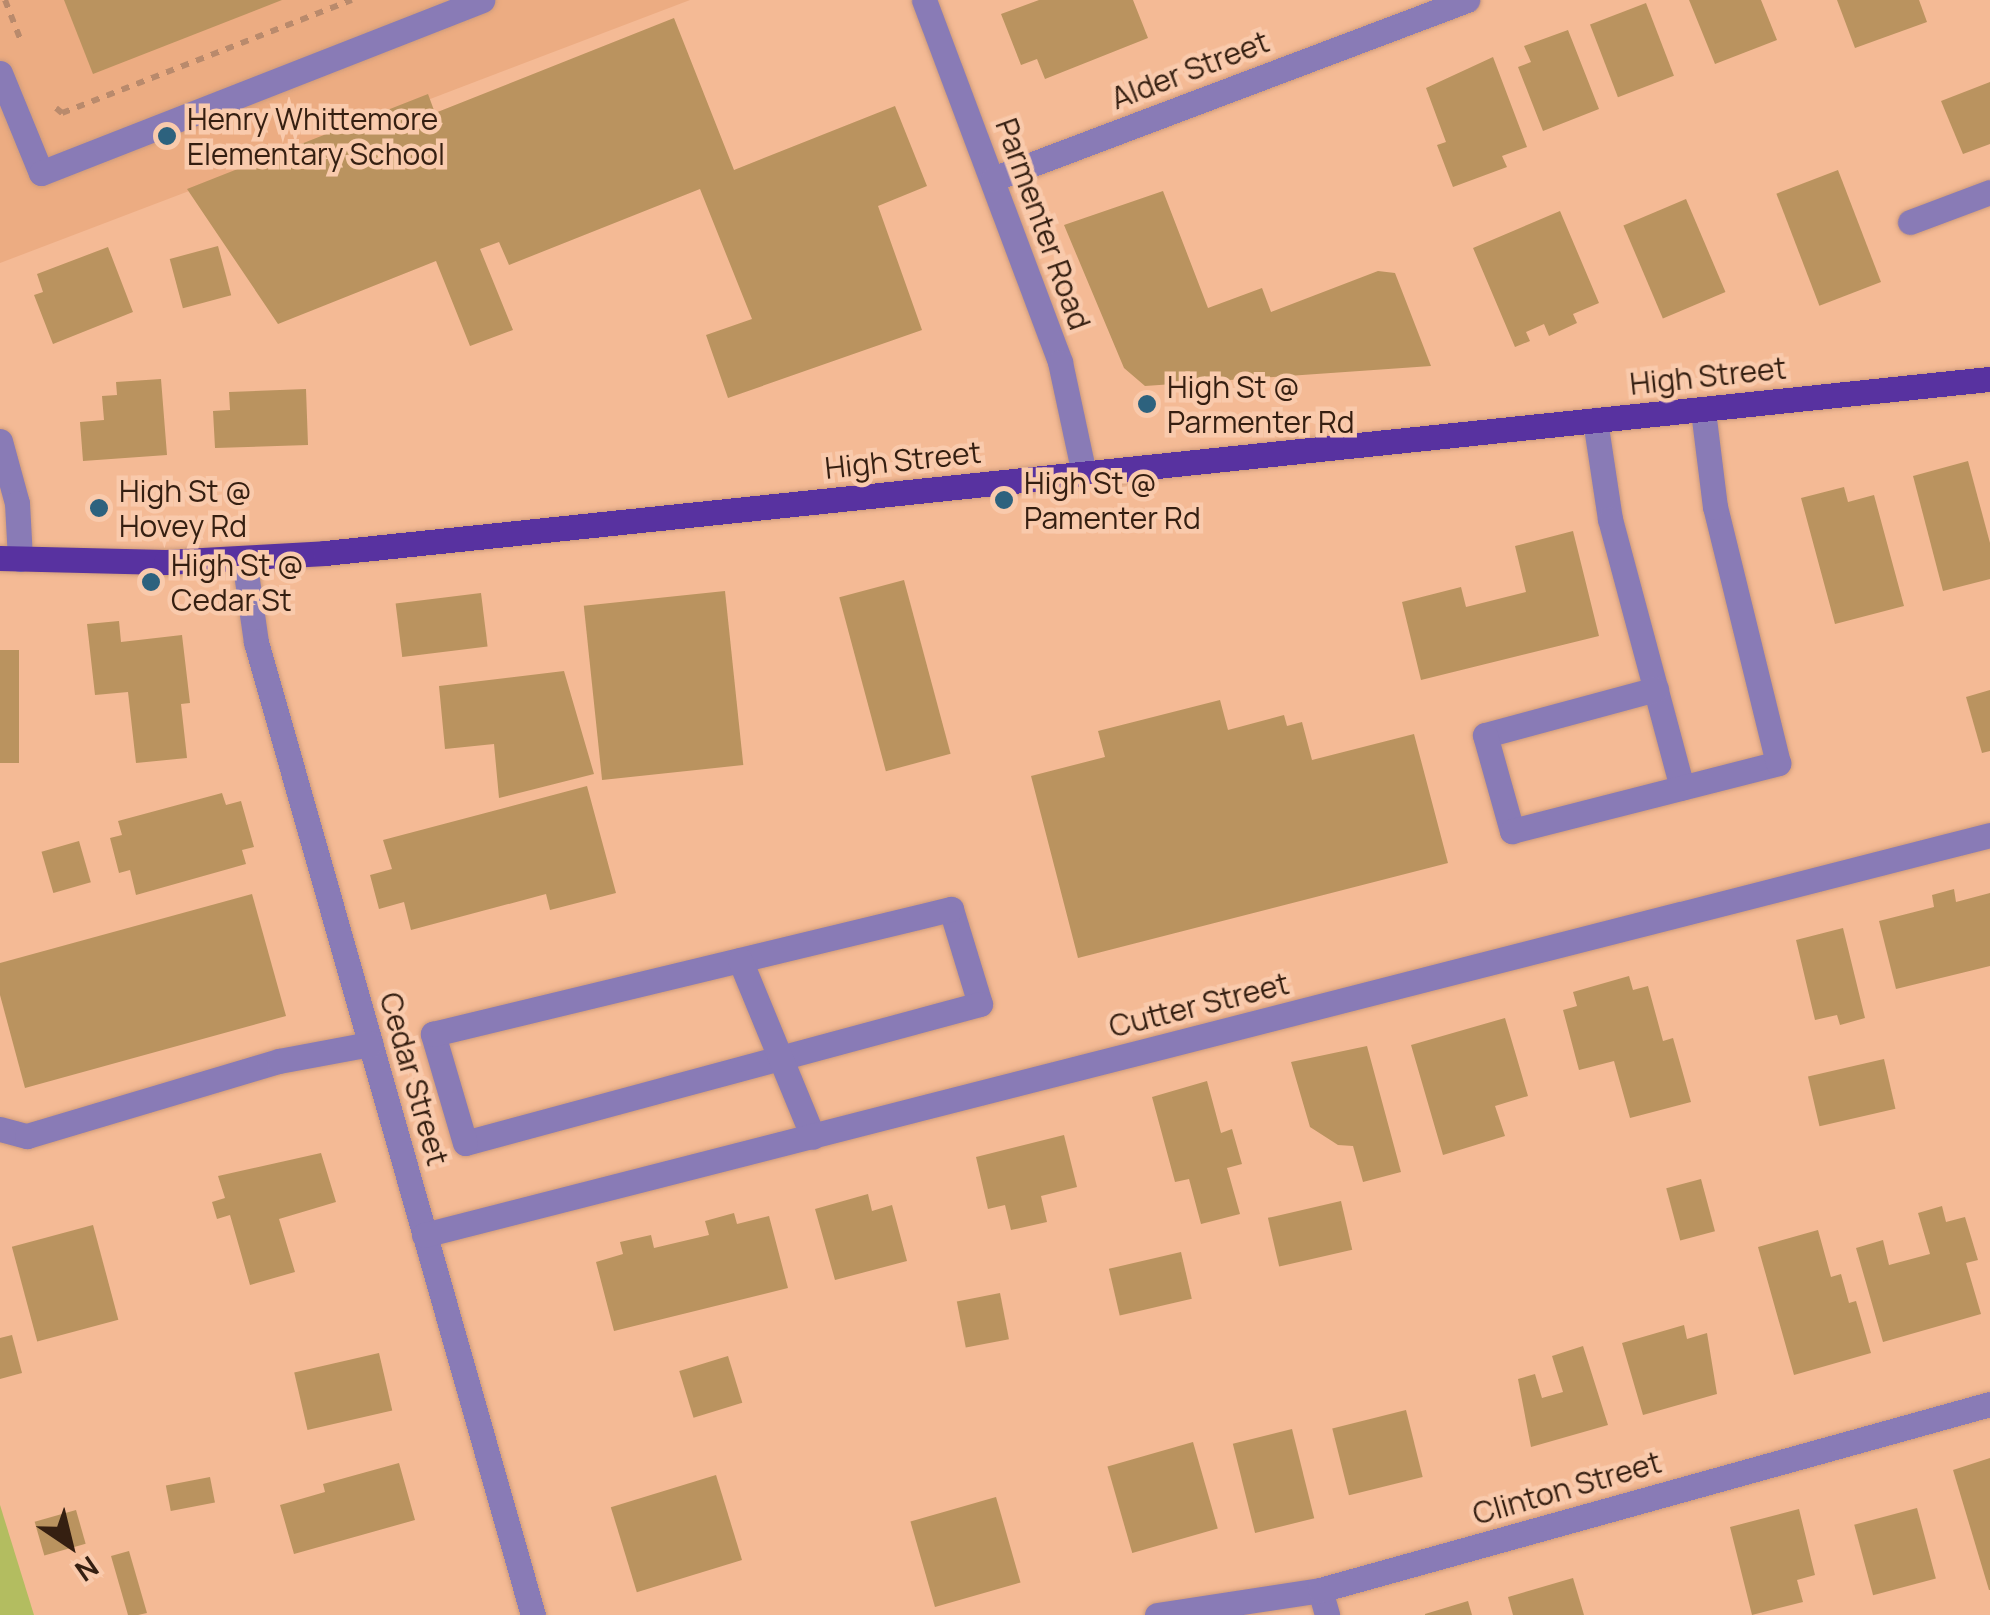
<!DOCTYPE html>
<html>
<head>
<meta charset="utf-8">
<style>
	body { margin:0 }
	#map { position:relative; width:1990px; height:1615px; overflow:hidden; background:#f4ba95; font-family:Manrope,sans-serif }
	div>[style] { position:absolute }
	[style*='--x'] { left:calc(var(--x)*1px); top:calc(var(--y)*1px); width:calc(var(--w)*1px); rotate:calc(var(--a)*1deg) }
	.built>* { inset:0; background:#ecac82 }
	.green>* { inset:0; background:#b3bd60 }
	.building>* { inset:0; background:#ba935f; transform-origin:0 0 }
	.path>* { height:6px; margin-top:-3px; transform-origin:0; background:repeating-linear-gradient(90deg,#b98a6c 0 8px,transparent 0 16px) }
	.roads { filter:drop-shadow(0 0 2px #ce9b7b) drop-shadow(0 0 2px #ce9b7b) }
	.minor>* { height:25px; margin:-12.5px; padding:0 12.5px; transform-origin:12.5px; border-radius:12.5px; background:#897bb6 }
	.major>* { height:25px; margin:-12.5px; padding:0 12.5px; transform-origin:12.5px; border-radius:12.5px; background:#5832a0 }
	.dots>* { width:28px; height:28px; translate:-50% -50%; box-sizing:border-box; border:5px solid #f9caac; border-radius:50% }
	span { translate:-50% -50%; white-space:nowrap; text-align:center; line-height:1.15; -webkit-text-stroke:9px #f9caac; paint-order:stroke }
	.street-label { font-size:30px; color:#351f11 }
	.poi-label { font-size:30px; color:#351f11 }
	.left { translate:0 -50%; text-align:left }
	.north { position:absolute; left:20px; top:1495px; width:100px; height:100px; -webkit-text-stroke:8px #f9caac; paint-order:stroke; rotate:145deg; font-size:28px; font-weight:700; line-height:40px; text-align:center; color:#351f11 }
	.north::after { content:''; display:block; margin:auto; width:35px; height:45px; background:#351f11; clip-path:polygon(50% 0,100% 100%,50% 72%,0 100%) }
</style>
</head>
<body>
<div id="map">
	<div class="built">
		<i style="clip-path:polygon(0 0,690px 0,0 263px)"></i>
	</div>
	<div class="green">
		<i style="clip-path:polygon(0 1505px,34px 1615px,0 1615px)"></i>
	</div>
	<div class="building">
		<i style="clip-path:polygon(64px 0,282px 0,93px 74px)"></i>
		<i style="clip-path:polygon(1039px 0,1133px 0,1148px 38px,1045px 79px,1037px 59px,1021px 65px,1001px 14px)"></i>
		<i style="clip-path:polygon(1689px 0,1761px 0,1777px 40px,1715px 64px)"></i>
		<i style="clip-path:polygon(1837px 0,1919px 0,1927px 22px,1855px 48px)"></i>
		<i style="left:1646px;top:3px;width:78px;height:60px;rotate:69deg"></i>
		<i style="clip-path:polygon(674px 18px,734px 170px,895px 106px,927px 186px,878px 206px,922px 330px,728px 398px,706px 335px,752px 319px,700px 189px,509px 265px,499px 242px,480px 249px,513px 330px,470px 346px,436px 261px,278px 324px,187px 189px,428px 94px,435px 113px)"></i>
		<i style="clip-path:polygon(1568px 30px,1599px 109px,1543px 131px,1518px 67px,1531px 62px,1524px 46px)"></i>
		<i style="clip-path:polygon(1493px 57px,1527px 147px,1502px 156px,1507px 167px,1453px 187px,1437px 145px,1446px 142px,1426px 88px)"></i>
		<i style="clip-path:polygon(1990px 82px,1990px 144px,1963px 154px,1941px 101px)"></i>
		<i style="left:1838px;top:170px;width:120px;height:66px;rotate:69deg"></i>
		<i style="clip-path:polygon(1163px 191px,1208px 308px,1262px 288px,1271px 312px,1378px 271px,1395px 273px,1431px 366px,1145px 386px,1124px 368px,1064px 225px)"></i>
		<i style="left:1686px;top:199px;width:101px;height:68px;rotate:67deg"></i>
		<i style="clip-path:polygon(1560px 211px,1599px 303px,1573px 314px,1577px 323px,1549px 336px,1544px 324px,1526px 332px,1530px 341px,1515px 347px,1473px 248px)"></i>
		<i style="left:218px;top:246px;width:51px;height:50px;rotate:75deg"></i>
		<i style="clip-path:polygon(108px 247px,133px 312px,53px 344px,34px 295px,43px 292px,37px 274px)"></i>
		<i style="clip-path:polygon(161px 379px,167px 455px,83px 461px,80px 422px,104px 420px,102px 396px,117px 395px,116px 382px)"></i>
		<i style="clip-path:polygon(306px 389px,308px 445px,215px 448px,213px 411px,230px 410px,229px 392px)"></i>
		<i style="clip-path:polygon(1968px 461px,1990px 543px,1990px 579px,1943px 591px,1913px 476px)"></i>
		<i style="clip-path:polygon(1844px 487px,1848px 502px,1874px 495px,1904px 606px,1835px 624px,1801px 498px)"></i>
		<i style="clip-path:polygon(1573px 531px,1599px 636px,1421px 680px,1402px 602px,1461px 587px,1466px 607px,1526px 592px,1515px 546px)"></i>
		<i style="left:904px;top:580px;width:180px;height:67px;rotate:75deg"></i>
		<i style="left:725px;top:591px;width:175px;height:142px;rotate:84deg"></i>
		<i style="left:481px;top:593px;width:54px;height:86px;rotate:83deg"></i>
		<i style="clip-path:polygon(119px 621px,121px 642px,182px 635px,190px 703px,181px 704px,187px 758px,136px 763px,128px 692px,95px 695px,87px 624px)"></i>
		<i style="left:0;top:650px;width:19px;height:113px"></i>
		<i style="clip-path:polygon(564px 671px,594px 774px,499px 798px,494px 744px,445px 749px,439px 686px)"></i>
		<i style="clip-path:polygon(1990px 690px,1990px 751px,1982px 753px,1966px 697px)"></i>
		<i style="clip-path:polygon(1220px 700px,1228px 730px,1284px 715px,1287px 726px,1302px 722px,1312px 760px,1414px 734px,1448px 863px,1078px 958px,1031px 776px,1105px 757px,1098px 731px)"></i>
		<i style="clip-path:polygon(587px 786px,616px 893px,550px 910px,546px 894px,411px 930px,404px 902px,379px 909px,370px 875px,392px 869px,383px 840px)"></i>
		<i style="clip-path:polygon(222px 793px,226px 805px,241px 801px,254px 847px,242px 850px,246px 864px,136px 895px,130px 870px,119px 873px,110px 838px,122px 835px,118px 821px)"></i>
		<i style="left:79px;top:841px;width:43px;height:39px;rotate:74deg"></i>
		<i style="clip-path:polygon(1954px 889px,1956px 902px,1990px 893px,1990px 966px,1896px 989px,1879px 921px,1934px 907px,1932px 895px)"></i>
		<i style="clip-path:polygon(252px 894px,286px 1016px,25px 1088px,0 995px,0 963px)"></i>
		<i style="clip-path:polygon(1843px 928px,1865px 1018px,1840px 1025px,1837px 1015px,1815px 1020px,1796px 940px)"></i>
		<i style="clip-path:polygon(1629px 976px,1633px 990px,1648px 986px,1663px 1041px,1673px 1038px,1691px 1102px,1630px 1118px,1614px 1061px,1579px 1070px,1563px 1010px,1577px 1006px,1573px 992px)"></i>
		<i style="clip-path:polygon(1505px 1018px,1528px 1096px,1495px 1106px,1505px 1136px,1443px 1155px,1411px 1045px)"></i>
		<i style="clip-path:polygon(1367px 1046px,1401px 1172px,1363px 1182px,1353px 1146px,1338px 1145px,1310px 1127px,1291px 1062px)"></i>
		<i style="left:1884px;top:1059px;width:51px;height:78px;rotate:77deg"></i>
		<i style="clip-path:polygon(1207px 1081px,1221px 1133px,1232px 1129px,1242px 1164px,1227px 1168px,1240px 1214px,1201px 1224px,1189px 1179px,1175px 1182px,1152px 1097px)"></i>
		<i style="clip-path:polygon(1064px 1135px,1077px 1187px,1041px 1196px,1047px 1222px,1011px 1230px,1005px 1205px,988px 1209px,976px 1157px)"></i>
		<i style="clip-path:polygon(321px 1153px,336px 1202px,279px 1219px,295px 1272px,250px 1285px,230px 1215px,217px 1219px,212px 1202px,225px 1198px,218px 1176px)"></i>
		<i style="left:1701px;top:1179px;width:54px;height:36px;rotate:75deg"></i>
		<i style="clip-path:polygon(868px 1194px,872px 1211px,892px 1205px,907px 1261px,835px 1280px,815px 1209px)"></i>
		<i style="left:1341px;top:1201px;width:50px;height:75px;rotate:77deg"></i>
		<i style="clip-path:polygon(1942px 1206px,1946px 1222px,1965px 1217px,1978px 1260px,1966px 1263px,1981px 1314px,1883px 1342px,1856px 1248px,1883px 1240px,1889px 1265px,1930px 1254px,1918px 1213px)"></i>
		<i style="clip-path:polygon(734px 1213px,737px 1224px,769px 1216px,788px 1288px,614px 1331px,596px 1262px,623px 1254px,620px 1242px,651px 1235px,654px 1248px,709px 1235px,705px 1221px)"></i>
		<i style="left:93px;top:1225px;width:98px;height:84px;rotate:75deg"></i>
		<i style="clip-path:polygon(1818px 1230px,1831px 1277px,1841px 1274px,1849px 1303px,1856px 1301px,1871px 1353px,1794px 1375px,1758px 1247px)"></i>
		<i style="left:1181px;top:1252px;width:48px;height:74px;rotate:77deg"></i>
		<i style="left:1000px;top:1293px;width:47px;height:44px;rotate:79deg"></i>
		<i style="clip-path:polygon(1684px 1325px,1687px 1339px,1707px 1333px,1717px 1394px,1643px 1415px,1622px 1343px)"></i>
		<i style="clip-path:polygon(12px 1335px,22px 1373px,0 1379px,0 1338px)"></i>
		<i style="clip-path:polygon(1583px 1346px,1608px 1425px,1531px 1447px,1518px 1379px,1535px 1374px,1542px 1398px,1563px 1392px,1552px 1356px)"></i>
		<i style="left:379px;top:1353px;width:59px;height:87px;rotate:77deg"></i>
		<i style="left:728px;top:1356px;width:49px;height:51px;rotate:73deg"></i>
		<i style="left:1406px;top:1410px;width:69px;height:76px;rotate:76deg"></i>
		<i style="left:1292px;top:1429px;width:92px;height:61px;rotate:76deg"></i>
		<i style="left:1193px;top:1442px;width:90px;height:89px;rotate:74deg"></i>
		<i style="clip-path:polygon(1990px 1458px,1990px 1590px,1989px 1590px,1953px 1470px)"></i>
		<i style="clip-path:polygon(399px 1463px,415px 1520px,294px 1554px,280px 1505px,325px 1492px,323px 1484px)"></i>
		<i style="left:716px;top:1475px;width:89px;height:110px;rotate:73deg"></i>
		<i style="left:210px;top:1477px;width:26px;height:45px;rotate:79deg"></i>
		<i style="left:996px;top:1497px;width:89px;height:89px;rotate:74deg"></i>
		<i style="left:1917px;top:1508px;width:73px;height:65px;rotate:75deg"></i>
		<i style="clip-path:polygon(1799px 1509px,1815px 1575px,1797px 1580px,1803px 1602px,1752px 1615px,1730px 1527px)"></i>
		<i style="left:76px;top:1510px;width:35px;height:43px;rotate:74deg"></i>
		<i style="clip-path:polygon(129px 1551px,147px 1613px,138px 1615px,128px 1615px,111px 1556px)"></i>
		<i style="clip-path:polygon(1573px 1578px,1584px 1615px,1513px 1615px,1508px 1597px)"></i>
		<i style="clip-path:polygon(1468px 1601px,1472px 1615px,1425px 1615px,1425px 1614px)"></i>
	</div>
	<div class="path">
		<i style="--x:5;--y:0;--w:44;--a:68.7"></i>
		<i style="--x:56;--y:108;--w:8;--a:40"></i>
		<i style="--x:62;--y:113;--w:311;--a:-21.3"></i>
	</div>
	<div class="roads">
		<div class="minor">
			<i style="--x:924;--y:0;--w:387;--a:69.4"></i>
			<i style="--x:1060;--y:362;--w:115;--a:77.9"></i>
			<i style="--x:0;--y:73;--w:108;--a:67.7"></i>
			<i style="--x:41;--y:173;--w:474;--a:-21.4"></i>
			<i style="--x:993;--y:179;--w:507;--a:-20.69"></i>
			<i style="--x:1910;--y:222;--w:85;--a:-20.6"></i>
			<i style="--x:1595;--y:420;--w:100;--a:81.4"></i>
			<i style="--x:1610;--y:519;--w:278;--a:75"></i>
			<i style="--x:0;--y:441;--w:64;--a:74.7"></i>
			<i style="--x:17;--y:503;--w:56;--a:86.9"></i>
			<i style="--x:244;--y:559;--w:84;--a:81.8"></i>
			<i style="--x:256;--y:642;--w:1012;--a:74.11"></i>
			<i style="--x:1656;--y:689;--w:177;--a:164.9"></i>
			<i style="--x:1485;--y:735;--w:100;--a:74.3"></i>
			<i style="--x:1512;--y:831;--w:275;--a:-14.3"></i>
			<i style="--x:1778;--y:763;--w:264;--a:-103.8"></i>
			<i style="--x:1715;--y:507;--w:98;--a:-97.1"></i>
			<i style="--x:951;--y:909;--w:99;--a:73"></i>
			<i style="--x:980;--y:1004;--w:533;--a:164.9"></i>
			<i style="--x:465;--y:1143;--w:114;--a:-106.4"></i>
			<i style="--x:433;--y:1034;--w:533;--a:-13.57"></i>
			<i style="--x:740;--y:960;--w:191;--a:67.6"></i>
			<i style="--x:0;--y:1129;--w:28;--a:15"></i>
			<i style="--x:27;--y:1136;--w:263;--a:-16.6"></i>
			<i style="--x:279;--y:1061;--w:93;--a:-10.6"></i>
			<i style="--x:424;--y:1235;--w:1616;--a:-14.33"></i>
			<i style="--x:1320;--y:1590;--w:26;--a:74"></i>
			<i style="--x:1157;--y:1615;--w:165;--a:-8.7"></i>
			<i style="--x:1320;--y:1590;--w:695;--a:-15.52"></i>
		</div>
		<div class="major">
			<i style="--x:0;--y:558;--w:166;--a:1.4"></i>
			<i style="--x:166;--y:562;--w:159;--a:-3.2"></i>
			<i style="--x:325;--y:553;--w:1674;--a:-5.97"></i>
		</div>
	</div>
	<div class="dots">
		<i style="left:167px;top:136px;background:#2d627e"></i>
		<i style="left:1147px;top:404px;background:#2d627e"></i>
		<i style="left:1004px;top:500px;background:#2d627e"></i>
		<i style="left:99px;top:508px;background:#2d627e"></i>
		<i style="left:151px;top:582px;background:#2d627e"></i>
	</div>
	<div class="street-label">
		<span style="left:1190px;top:70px;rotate:-21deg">Alder Street</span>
		<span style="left:1043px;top:224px;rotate:70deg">Parmenter Road</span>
		<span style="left:1708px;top:376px;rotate:-6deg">High Street</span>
		<span style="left:903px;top:460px;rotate:-6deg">High Street</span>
		<span style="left:1199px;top:1005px;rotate:-14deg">Cutter Street</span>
		<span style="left:414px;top:1079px;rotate:74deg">Cedar Street</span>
		<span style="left:1567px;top:1488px;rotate:-16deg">Clinton Street</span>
	</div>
	<div class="poi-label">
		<span class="left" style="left:187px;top:136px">Henry Whittemore<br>Elementary School</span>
		<span class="left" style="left:1167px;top:404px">High St @<br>Parmenter Rd</span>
		<span class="left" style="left:1024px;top:500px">High St @<br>Pamenter Rd</span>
		<span class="left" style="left:119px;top:508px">High St @<br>Hovey Rd</span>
		<span class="left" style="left:171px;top:582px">High St @<br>Cedar St</span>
	</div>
	<div class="north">N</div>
</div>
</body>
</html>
